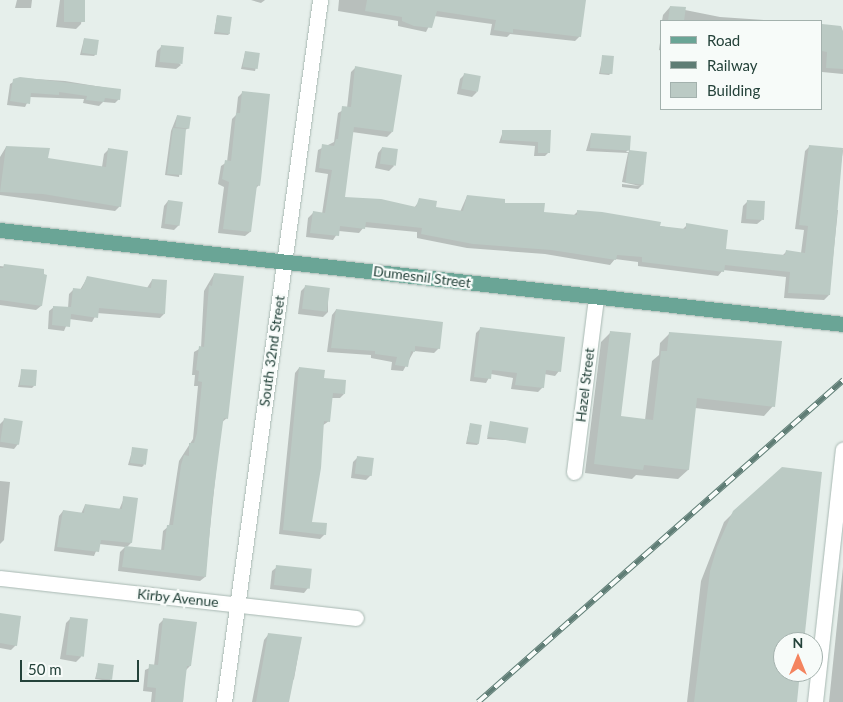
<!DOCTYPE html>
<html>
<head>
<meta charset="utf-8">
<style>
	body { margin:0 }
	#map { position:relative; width:843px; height:702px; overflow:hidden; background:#e6efeb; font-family:Lato,sans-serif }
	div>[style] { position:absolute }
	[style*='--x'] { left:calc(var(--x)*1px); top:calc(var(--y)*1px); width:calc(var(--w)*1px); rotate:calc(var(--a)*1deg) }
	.shadow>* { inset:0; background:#0003 }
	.building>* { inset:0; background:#bbcac4; transform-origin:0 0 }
	.roads { filter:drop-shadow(0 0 1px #a8b8b2) drop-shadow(0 0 1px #a8b8b2) }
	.minor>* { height:15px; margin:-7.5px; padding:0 7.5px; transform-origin:7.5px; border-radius:7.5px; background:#fff }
	.major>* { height:15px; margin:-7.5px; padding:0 7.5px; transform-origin:7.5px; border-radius:7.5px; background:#6aa596 }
	.rail>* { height:5.5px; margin-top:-2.75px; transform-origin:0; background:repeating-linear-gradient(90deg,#f7fbf9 0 11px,#5f7d75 0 22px); box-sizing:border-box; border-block:1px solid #5f7d75 }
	span { translate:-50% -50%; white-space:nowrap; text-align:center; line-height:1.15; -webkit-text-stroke:4.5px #f7fbf9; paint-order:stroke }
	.street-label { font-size:14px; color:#24423a }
	.legend { position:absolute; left:660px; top:20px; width:162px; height:90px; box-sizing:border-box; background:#f7fbf9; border:1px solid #a3b1ad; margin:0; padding:6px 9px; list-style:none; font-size:15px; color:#24423a }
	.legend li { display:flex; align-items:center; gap:10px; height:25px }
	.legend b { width:25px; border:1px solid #a3b1ad }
	.north { position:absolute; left:773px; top:632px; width:50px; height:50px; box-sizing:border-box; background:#f7fbf9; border:1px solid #a3b1ad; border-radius:50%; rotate:0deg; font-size:14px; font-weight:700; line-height:20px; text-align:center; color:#24423a }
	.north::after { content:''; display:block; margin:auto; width:18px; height:22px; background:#f4845f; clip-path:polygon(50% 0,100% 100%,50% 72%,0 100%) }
	.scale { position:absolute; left:20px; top:660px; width:119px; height:22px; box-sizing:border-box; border:2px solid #24423a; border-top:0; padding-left:6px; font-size:15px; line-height:18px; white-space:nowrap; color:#24423a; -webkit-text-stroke:4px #f7fbf9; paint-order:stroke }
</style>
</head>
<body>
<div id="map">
	<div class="shadow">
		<i style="clip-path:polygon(17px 0,32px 0,31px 8px,15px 8px)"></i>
		<i style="clip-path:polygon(60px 0,85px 0,81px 24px,76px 29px,56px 27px)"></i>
		<i style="clip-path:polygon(251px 0,265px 0,261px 3px)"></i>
		<i style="clip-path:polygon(339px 0,585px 0,580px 36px,575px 41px,510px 34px,507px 37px,490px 35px,492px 24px,434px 16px,426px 32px,398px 26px,398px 21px,338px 11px)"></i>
		<i style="clip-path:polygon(670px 7px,720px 17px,778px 21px,662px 21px,663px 15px)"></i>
		<i style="clip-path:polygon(217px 16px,230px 33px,228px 35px,214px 34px)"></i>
		<i style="clip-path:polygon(822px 25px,843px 32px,843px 74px,822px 72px)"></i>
		<i style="clip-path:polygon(662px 27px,662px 51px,659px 50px)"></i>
		<i style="clip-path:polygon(84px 39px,96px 54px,94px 56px,80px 55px)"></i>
		<i style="clip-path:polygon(162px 46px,181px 65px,176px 69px,155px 67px,157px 51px)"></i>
		<i style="clip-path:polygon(245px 53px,259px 54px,255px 71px,241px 69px)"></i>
		<i style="clip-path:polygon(603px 56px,611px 73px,609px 75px,599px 74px)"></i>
		<i style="clip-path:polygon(356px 67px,392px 132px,387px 137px,352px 132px,343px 198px,414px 208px,420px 200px,434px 209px,460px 212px,467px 196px,543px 213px,573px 216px,578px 211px,682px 230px,687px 225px,725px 250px,782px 256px,786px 252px,801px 253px,804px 230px,795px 229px,805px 151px,810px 146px,843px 150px,834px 210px,838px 210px,829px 295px,824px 300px,784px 298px,786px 277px,723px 270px,718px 276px,638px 266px,638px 262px,615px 259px,610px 265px,545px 254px,467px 248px,417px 238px,417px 232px,364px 227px,359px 233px,339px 231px,333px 240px,306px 237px,308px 218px,313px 213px,322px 214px,328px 174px,315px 172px,318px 150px,334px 142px,338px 113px,347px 108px,351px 72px)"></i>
		<i style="clip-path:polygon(465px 74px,477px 92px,472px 97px,457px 94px,460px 79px)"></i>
		<i style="clip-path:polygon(20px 78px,65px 81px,120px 90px,119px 99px,115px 103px,103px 102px,99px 106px,83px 103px,84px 99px,30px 97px,25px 107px,7px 105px,10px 84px)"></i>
		<i style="clip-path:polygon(243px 92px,259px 185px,256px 188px,250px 232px,245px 236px,218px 233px,224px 187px,218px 184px,221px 166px,227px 162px,232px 119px,236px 115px,238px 97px)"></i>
		<i style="clip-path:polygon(177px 116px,189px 128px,185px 130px,179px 177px,165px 175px,171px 131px)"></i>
		<i style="clip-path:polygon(503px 131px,550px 132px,549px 152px,545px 156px,534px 156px,535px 146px,499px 143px)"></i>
		<i style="clip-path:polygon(591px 134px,628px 150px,626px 152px,646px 153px,643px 184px,638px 189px,622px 187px,622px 184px,640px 186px,622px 182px,628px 153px,586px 151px)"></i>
		<i style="clip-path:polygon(6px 147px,48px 149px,47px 159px,102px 167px,104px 154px,108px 150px,120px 206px,115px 211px,0 195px,0 157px)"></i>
		<i style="clip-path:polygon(382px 148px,394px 166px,389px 171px,375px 168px,378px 153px)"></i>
		<i style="clip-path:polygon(168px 201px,179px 225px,174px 230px,161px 228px,164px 206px)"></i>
		<i style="clip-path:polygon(748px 201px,762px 220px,757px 224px,741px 223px,743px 206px)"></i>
		<i style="clip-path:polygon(0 266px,43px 271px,41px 306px,36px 310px,0 305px)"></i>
		<i style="clip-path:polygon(214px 274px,227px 418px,221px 423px,205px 577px,200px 581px,118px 571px,120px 552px,125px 547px,99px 544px,94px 556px,54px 551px,59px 516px,63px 511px,81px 514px,85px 505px,119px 510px,124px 498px,131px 543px,127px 547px,161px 551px,163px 531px,169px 526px,179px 461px,193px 439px,198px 386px,194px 386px,195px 375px,192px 375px,194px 352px,201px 348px,204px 291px)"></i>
		<i style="clip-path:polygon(87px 278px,147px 288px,152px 280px,164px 314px,160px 318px,97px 313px,92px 322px,69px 319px,64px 331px,48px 329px,49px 311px,54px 307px,68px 308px,69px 294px,74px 289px,80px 290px)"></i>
		<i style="clip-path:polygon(306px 286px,328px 289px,328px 312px,323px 317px,298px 314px,301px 291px)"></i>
		<i style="clip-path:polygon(336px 310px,439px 348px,434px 353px,414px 351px,403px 371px,391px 370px,392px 362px,371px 358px,371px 355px,327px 352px,332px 315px)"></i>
		<i style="clip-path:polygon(481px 328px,559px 371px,555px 376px,544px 374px,543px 387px,538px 392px,511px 389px,513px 378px,491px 374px,486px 383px,470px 381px,476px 333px)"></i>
		<i style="clip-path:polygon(611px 332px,619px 417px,645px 420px,652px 361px,659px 355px,660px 343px,670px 333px,773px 406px,764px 416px,695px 408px,688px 470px,678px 479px,636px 475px,632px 479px,585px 473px,601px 342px)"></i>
		<i style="clip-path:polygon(299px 368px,344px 394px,340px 398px,331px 398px,329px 421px,322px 426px,310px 523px,325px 534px,320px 539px,279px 534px,295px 373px)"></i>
		<i style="clip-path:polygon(22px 370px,34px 386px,32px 388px,18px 387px)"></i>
		<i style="clip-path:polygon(4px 420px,21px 422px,18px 444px,14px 449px,0 447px,0 424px)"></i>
		<i style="clip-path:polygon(491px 423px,524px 441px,487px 439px)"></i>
		<i style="clip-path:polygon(470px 425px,479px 443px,477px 445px,466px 444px)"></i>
		<i style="clip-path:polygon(133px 448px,144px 465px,142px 467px,128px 465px)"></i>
		<i style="clip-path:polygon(358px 457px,371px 475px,366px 480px,351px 478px,353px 462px)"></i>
		<i style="clip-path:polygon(0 481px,10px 482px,4px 540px,0 544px)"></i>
		<i style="clip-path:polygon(734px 512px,802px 642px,783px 642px,783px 672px,799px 672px,796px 702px,687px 702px,701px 581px,724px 522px)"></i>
		<i style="clip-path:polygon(277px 567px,308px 588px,304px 593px,270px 589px,272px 571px)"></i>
		<i style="clip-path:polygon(843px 567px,843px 702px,829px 702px)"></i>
		<i style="clip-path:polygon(0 614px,16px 645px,11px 650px,0 648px)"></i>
		<i style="clip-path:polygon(71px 618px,81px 657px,76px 662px,60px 659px,66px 623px)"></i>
		<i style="clip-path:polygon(164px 619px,190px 666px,185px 671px,183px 702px,151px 702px,152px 692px,143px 691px,145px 670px,154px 666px,159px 624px)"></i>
		<i style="clip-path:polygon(268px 635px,301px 638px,294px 679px,289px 684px,285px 702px,252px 702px,264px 640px)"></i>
		<i style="clip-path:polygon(99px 664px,111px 679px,109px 681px,95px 679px)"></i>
	</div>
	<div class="building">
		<i style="left:64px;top:0;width:21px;height:22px"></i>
		<i style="clip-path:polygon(367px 0,586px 0,581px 37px,513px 29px,513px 33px,494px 30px,496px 20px,437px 11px,432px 28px,414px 26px,402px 21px,402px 17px,365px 11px)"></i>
		<i style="clip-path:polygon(670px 6px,686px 7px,684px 21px,668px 21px)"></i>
		<i style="left:217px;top:15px;width:15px;height:17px;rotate:8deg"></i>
		<i style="clip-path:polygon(822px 24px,841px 26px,843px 31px,843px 69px,826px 68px,827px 52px,822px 51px)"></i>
		<i style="left:84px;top:38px;width:15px;height:15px;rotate:8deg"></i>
		<i style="left:161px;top:45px;width:23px;height:17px;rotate:5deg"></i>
		<i style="left:245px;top:51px;width:15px;height:16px;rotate:8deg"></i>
		<i style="left:602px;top:55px;width:12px;height:18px;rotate:5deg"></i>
		<i style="clip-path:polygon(355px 66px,402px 75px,393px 132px,354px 127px,345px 197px,381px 199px,416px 207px,419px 198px,437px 201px,436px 207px,463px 211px,467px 195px,505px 199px,505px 203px,545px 203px,544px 212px,577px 215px,577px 210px,602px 212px,661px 222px,660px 226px,686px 229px,686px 223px,728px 230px,726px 249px,785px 255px,786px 250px,805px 253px,808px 226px,799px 225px,809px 145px,843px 148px,830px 295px,788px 293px,790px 272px,725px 265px,724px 272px,642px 262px,642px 257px,617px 255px,616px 260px,551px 250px,473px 244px,421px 234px,422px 228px,366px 222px,365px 229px,340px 226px,339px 236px,310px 233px,313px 211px,325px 213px,332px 170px,319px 168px,322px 144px,334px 146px,336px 139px,338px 139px,342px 106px,351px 107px)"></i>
		<i style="left:464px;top:73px;width:17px;height:16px;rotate:10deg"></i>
		<i style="clip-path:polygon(20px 77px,121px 89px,120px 100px,105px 98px,104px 102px,86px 100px,87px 96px,59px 92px,59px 95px,31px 93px,30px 104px,10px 101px,13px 79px)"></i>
		<i style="clip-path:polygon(242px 91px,270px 94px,261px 179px,260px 186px,257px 185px,251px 232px,223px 229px,229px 182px,222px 179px,225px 160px,231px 161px,236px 113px,240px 113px)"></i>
		<i style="left:177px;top:115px;width:14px;height:12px;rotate:8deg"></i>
		<i style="clip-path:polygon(173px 128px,186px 129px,182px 175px,167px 174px)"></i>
		<i style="clip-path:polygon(502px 130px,551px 130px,550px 153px,538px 153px,538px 142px,502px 140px)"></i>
		<i style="left:591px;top:133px;width:40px;height:15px;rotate:4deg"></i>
		<i style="clip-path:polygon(6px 146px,50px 148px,48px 158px,106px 167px,108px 148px,128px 151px,121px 207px,43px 194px,0 192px)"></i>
		<i style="left:382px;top:147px;width:16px;height:17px;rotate:7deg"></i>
		<i style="left:629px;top:150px;width:18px;height:33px;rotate:6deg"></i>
		<i style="left:168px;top:200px;width:15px;height:24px;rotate:8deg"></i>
		<i style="left:747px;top:200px;width:18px;height:19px;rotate:3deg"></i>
		<i style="clip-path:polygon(4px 264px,44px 269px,44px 274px,47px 275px,42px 306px,0 300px,0 268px,3px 268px)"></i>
		<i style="clip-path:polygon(214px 273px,244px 276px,228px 419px,224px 418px,223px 422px,212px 505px,206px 577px,122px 567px,125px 546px,164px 550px,167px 525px,173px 525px,181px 465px,184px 455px,189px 456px,189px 443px,194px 443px,197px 433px,202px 382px,198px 381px,199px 371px,196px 370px,199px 346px,204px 347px,209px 285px,212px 286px)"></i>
		<i style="clip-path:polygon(87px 276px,151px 288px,152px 279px,167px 280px,165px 314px,99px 308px,98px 318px,71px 314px,70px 327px,52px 325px,53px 306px,71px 307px,73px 288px,82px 289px)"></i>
		<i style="left:305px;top:285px;width:25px;height:24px;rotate:7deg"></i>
		<i style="clip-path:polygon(336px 309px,443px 322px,440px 349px,415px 346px,415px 352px,411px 351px,408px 367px,395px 365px,397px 357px,375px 354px,375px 351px,331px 348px)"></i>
		<i style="clip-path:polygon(480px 327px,565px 337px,561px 372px,546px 370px,544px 388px,515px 385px,517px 373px,492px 370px,491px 379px,474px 377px)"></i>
		<i style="clip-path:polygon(610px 331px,631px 333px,621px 416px,653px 420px,661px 351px,667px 351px,669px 332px,782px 341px,775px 407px,697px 398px,689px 470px,644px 465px,643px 470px,594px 464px)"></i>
		<i style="clip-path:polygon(299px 367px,325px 370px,324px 378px,346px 380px,345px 394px,333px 393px,330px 422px,324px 421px,321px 468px,312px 522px,327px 523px,326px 535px,283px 530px)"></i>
		<i style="left:21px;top:369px;width:16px;height:16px;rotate:4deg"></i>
		<i style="left:4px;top:418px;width:19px;height:24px;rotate:9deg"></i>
		<i style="left:490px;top:421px;width:39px;height:16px;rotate:10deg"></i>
		<i style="left:470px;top:423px;width:12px;height:19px;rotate:9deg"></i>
		<i style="left:132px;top:447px;width:16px;height:16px;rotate:7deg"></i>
		<i style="left:357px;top:456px;width:17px;height:18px;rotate:7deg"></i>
		<i style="clip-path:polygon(782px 467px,822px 472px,804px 642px,783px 642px,783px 672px,800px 672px,797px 702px,694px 702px,710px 571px,717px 547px,733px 511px)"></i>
		<i style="clip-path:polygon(123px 496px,138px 498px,132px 543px,101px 540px,99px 552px,57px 547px,63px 510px,84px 513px,85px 504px,122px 509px)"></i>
		<i style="left:276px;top:565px;width:36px;height:20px;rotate:6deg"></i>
		<i style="clip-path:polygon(0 613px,21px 616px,17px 646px,0 643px)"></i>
		<i style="left:70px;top:617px;width:18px;height:38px;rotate:6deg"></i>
		<i style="clip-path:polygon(163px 618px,197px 622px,191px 666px,187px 666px,183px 702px,155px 702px,156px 688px,147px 687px,149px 664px,158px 665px)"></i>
		<i style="clip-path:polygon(268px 633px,302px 637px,289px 702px,256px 702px)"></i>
		<i style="left:98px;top:663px;width:16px;height:15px;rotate:7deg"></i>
	</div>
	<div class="roads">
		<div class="minor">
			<i style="--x:574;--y:472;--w:176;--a:-82.8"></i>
			<i style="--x:0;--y:578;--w:358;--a:6.4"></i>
			<i style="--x:224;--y:702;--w:709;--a:-82.21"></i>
			<i style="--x:815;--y:702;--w:254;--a:-83.7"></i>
		</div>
		<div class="major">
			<i style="--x:0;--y:230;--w:848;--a:6.36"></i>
		</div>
	</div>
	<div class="rail">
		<i style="--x:478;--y:702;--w:487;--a:-41.4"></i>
	</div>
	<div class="street-label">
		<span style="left:422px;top:277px;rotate:7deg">Dumesnil Street</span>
		<span style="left:272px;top:351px;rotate:-82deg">South 32nd Street</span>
		<span style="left:585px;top:385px;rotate:-83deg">Hazel Street</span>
		<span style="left:178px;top:598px;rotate:6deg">Kirby Avenue</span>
	</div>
	<ul class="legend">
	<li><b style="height:6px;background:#6aa596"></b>Road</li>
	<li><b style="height:6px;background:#5f7d75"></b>Railway</li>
	<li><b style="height:14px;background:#bbcac4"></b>Building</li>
	</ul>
	<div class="north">N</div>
	<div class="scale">50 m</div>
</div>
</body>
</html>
